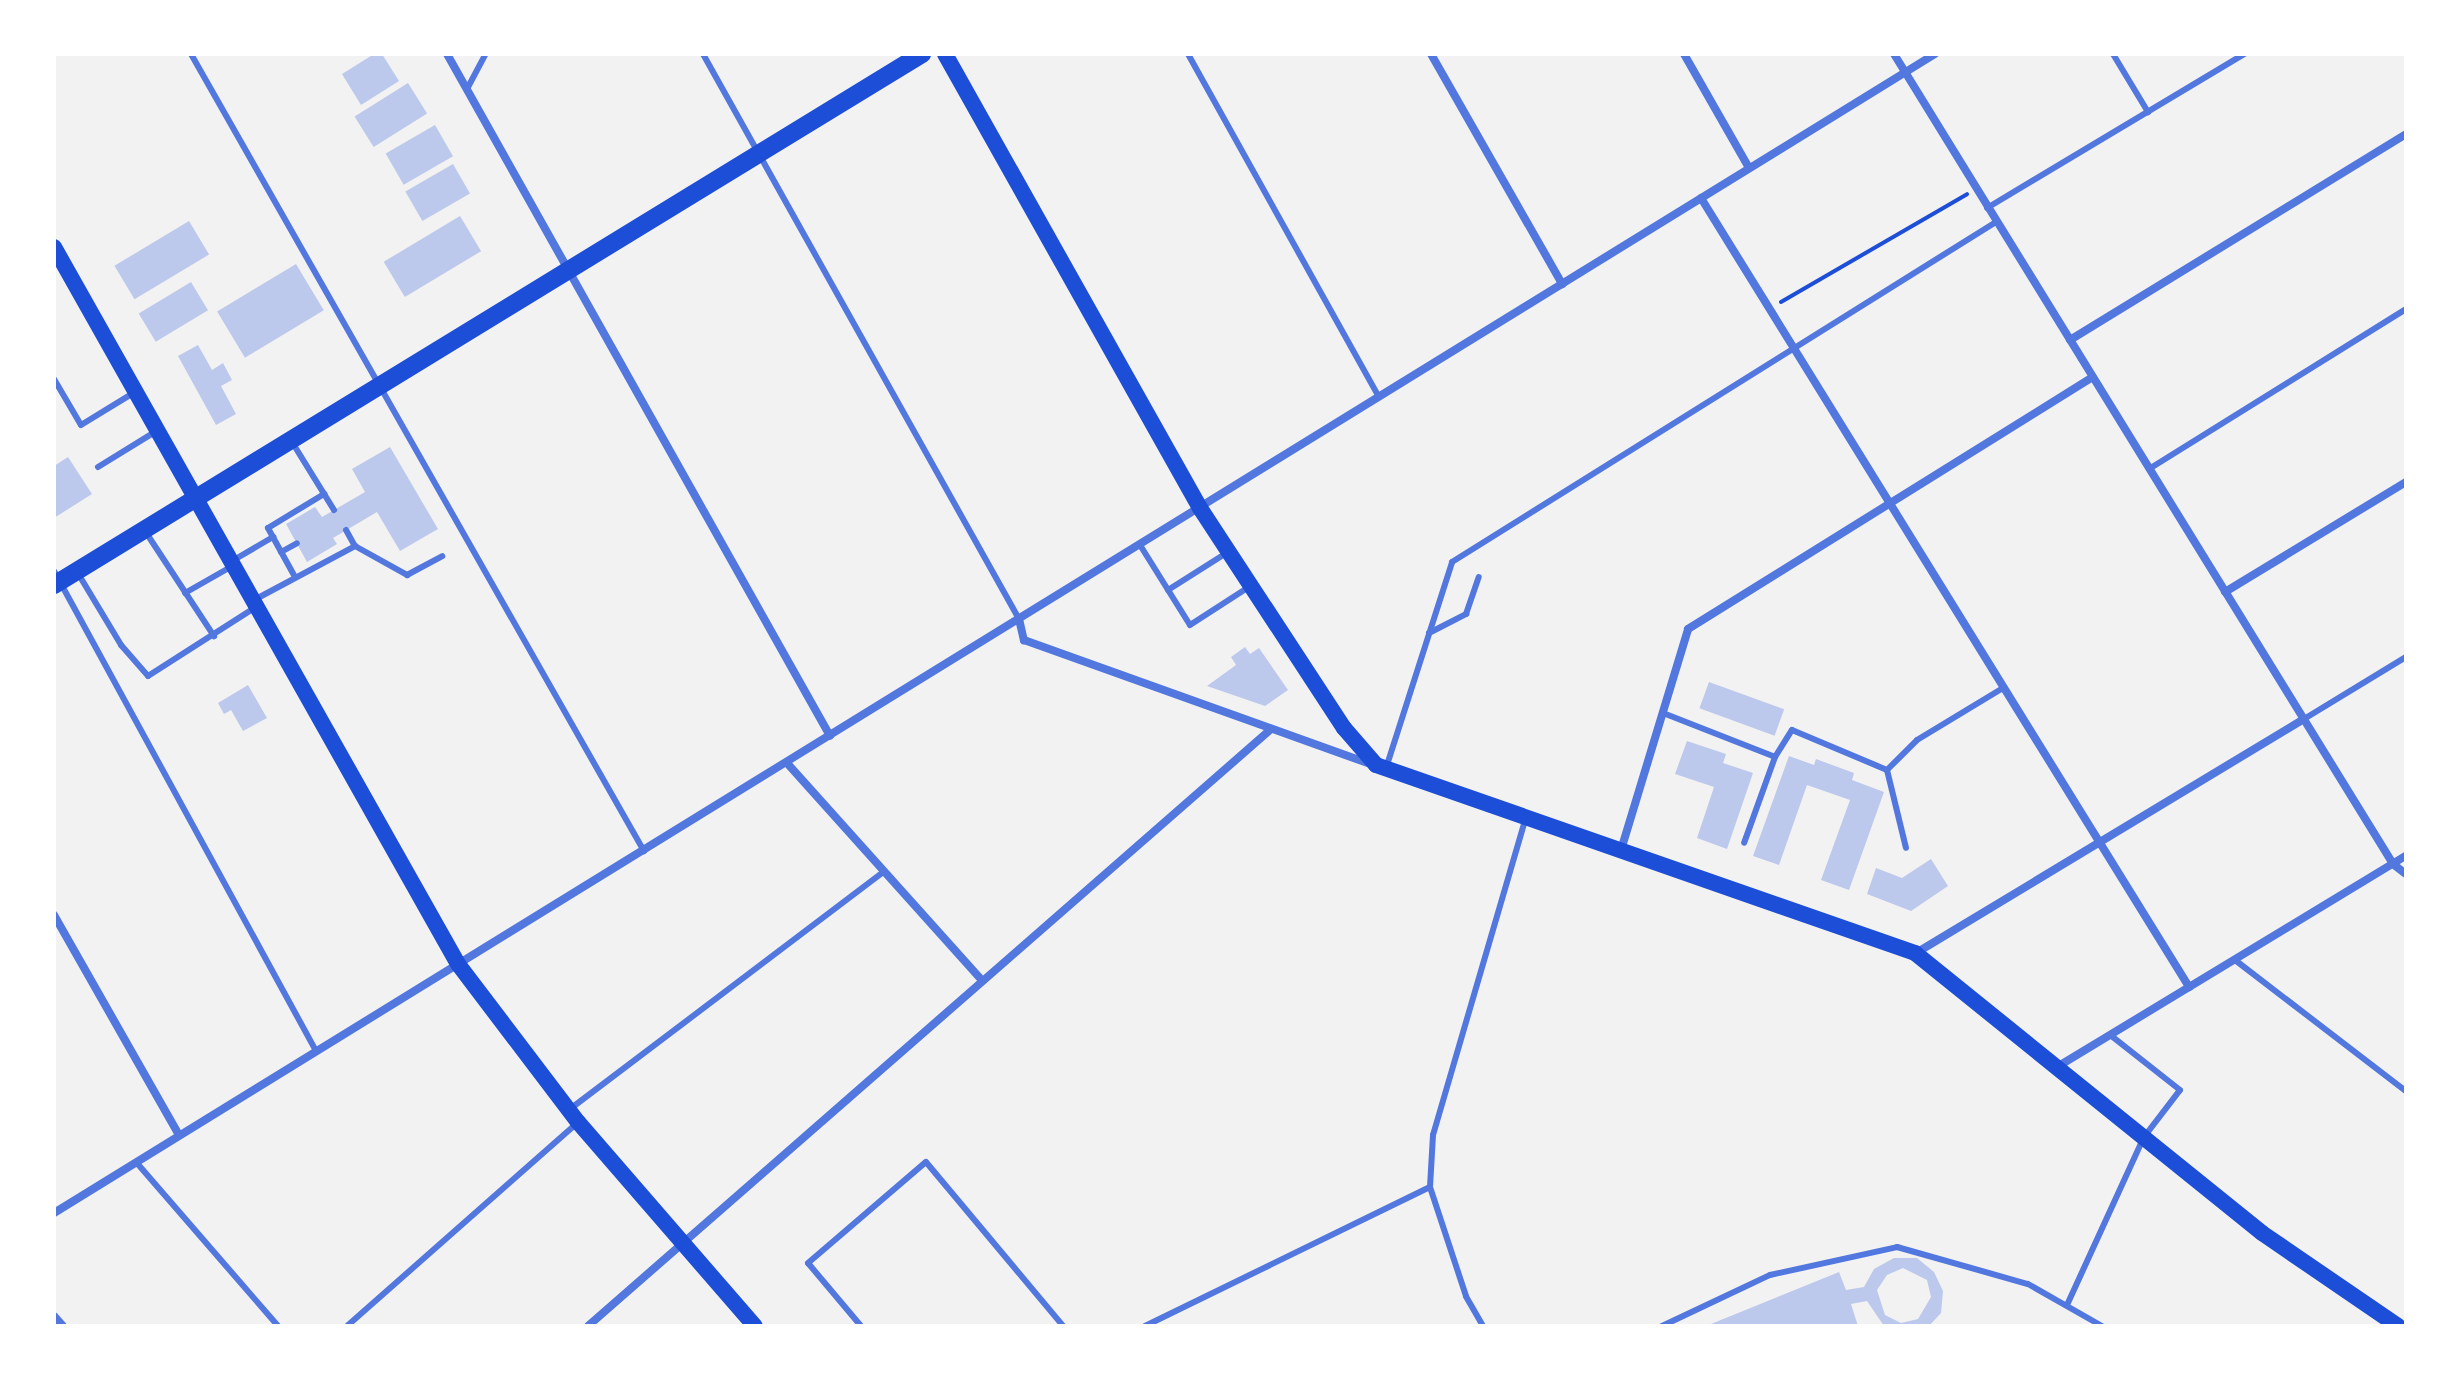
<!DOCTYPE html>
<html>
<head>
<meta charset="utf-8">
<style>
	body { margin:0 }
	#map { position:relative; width:2460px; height:1380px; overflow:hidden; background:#f2f2f2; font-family:"Crimson Pro",serif }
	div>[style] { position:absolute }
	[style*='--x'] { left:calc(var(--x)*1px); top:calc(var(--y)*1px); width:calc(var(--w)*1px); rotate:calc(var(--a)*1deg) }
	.building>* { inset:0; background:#bdc9ec; transform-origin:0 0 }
	.path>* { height:4px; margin:-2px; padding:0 2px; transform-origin:2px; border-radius:2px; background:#1d4ed8 }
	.service>* { height:6px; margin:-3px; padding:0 3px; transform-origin:3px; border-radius:3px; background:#5277de }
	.minor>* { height:8px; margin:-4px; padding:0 4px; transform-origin:4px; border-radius:4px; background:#5277de }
	.secondary>* { height:16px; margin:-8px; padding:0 8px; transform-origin:8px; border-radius:8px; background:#1d4ed8 }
	.primary>* { height:18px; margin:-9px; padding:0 9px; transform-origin:9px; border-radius:9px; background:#1d4ed8 }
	span { translate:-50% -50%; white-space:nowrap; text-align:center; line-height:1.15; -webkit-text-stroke:8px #fff; paint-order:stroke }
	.frame { position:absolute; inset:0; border:56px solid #fff; pointer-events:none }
</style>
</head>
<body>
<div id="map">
	<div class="building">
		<i style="clip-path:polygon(374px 54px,382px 54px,399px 81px,361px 105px,342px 74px)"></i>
		<i style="left:408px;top:83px;width:36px;height:63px;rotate:58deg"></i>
		<i style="left:435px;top:125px;width:36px;height:57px;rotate:60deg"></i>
		<i style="left:453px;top:164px;width:34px;height:55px;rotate:60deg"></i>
		<i style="left:460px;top:216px;width:41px;height:89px;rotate:59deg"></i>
		<i style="left:189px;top:221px;width:39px;height:87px;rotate:59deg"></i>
		<i style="left:296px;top:264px;width:54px;height:92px;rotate:59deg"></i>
		<i style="left:191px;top:282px;width:33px;height:61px;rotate:59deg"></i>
		<i style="clip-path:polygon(198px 345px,212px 370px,223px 363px,232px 380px,221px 386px,236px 414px,216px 425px,178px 356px)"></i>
		<i style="clip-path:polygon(390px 447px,438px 529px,400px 551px,377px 512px,333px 538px,337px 544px,307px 562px,286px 524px,315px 507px,322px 517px,365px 492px,352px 469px)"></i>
		<i style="clip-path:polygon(68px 457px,92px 494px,54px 518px,54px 466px)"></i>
		<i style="clip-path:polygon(1245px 647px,1250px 654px,1259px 648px,1288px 690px,1265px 706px,1207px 686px,1236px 665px,1231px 657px)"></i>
		<i style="left:1709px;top:682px;width:80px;height:28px;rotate:20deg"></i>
		<i style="clip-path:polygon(248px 685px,267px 718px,243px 731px,231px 710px,224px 714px,218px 703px)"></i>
		<i style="clip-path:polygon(1687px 741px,1726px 754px,1723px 763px,1753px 773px,1727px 849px,1697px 838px,1714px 787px,1675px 774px)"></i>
		<i style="clip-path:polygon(1789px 756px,1814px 765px,1816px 759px,1854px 773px,1852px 780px,1884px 792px,1849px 890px,1821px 880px,1850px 800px,1807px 785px,1779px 865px,1753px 856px)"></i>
		<i style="clip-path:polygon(1931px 859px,1948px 886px,1911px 911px,1867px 894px,1876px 868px,1902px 878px)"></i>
		<i style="clip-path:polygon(evenodd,1894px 1258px,1917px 1258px,1934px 1272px,1943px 1291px,1941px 1313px,1929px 1326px,1884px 1326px,1867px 1301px,1851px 1304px,1858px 1326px,1706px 1326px,1839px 1272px,1846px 1290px,1864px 1287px,1874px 1269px,1894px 1258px,1903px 1268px,1927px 1280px,1931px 1297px,1918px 1319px,1901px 1323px,1885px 1315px,1877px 1290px,1887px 1275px,1903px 1268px)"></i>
	</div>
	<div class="path">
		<i style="--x:1781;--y:302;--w:215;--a:-30.1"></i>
	</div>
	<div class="service">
		<i style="--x:191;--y:54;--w:917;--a:60.39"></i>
		<i style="--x:703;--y:54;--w:647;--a:60.78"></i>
		<i style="--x:1188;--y:54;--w:393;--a:60.9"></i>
		<i style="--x:2113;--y:54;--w:68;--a:58.9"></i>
		<i style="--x:467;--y:89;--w:40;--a:-62"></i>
		<i style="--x:1987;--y:208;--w:300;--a:-30.9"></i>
		<i style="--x:54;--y:379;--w:53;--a:59.6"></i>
		<i style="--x:81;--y:425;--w:63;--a:-31.4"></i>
		<i style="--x:292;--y:442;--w:80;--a:58.3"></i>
		<i style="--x:98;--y:467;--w:67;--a:-31.6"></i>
		<i style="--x:2149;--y:469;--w:303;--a:-31.9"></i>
		<i style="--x:346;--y:530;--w:18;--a:61"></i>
		<i style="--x:355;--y:546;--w:60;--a:29.1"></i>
		<i style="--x:407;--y:575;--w:40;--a:-28"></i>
		<i style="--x:145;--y:531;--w:126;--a:56.7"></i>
		<i style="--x:1140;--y:545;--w:94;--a:58"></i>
		<i style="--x:1190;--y:625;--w:70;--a:-32.8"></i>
		<i style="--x:281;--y:552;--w:18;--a:-29"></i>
		<i style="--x:232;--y:561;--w:48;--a:-30.3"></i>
		<i style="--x:54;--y:571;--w:547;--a:61.37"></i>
		<i style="--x:79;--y:575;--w:82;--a:59"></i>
		<i style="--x:121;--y:645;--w:41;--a:48.9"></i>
		<i style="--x:148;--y:676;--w:128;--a:-32.6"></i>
		<i style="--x:295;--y:577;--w:56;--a:-118.9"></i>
		<i style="--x:268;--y:528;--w:66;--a:-31.3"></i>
		<i style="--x:1168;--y:590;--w:71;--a:-32.3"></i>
		<i style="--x:185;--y:593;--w:56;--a:-29.7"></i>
		<i style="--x:254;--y:600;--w:115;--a:-28.1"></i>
		<i style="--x:1429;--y:633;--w:42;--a:-27.2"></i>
		<i style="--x:1466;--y:614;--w:39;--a:-71"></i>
		<i style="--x:1663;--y:713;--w:120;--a:21.4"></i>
		<i style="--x:1775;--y:757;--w:91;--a:109.8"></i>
		<i style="--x:2304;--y:719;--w:119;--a:-31.3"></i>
		<i style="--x:1775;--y:757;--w:32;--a:-58"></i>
		<i style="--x:1792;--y:730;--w:103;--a:22.8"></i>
		<i style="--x:1887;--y:770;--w:80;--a:76.3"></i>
		<i style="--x:1387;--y:765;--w:213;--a:-72.2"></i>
		<i style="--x:1452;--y:562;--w:642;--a:-32.01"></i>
		<i style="--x:1887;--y:770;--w:42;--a:-45"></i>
		<i style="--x:1917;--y:740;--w:100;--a:-31.2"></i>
		<i style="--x:2235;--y:960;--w:215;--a:37.5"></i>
		<i style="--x:570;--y:1109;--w:393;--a:-37.1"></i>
		<i style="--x:136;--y:1162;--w:217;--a:49.1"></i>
		<i style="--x:2067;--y:1305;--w:185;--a:-65.4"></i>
		<i style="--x:2144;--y:1137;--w:59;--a:-52.5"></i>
		<i style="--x:2180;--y:1090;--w:89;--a:-141.8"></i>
		<i style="--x:347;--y:1326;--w:308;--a:-41.4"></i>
		<i style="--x:861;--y:1326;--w:82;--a:-130.1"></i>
		<i style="--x:808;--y:1263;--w:155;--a:-40.6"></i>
		<i style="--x:926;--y:1162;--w:214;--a:50.1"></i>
		<i style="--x:1145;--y:1326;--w:317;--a:-26"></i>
		<i style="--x:1483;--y:1326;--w:34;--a:-120"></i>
		<i style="--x:1466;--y:1296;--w:115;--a:-108.3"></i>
		<i style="--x:1430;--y:1187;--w:52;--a:-86.7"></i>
		<i style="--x:1433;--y:1135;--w:331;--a:-73.7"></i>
		<i style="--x:1662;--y:1326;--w:119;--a:-25.3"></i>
		<i style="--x:1770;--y:1275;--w:130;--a:-12.4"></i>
		<i style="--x:1897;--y:1247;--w:136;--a:15.8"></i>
		<i style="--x:2028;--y:1284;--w:85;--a:29.6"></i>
	</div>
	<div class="minor">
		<i style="--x:447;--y:54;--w:782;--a:60.68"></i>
		<i style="--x:1431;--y:54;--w:265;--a:60.3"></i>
		<i style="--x:1684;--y:54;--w:131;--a:60.3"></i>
		<i style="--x:1894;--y:54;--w:951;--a:58.36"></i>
		<i style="--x:2393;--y:864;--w:16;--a:38"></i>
		<i style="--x:1701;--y:198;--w:928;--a:58.26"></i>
		<i style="--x:2070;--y:340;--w:394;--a:-31.5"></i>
		<i style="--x:2225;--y:592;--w:212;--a:-31.3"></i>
		<i style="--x:1019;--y:619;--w:22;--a:77"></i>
		<i style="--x:1024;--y:640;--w:368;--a:19.7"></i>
		<i style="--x:787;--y:763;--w:292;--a:48.1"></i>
		<i style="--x:1621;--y:850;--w:231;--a:-73.1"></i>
		<i style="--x:1688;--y:629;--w:476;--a:-31.9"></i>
		<i style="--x:54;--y:915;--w:253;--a:60.4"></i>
		<i style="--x:1916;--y:953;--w:453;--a:-31.1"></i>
		<i style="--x:2057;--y:1067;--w:408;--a:-31.2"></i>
		<i style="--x:54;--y:1213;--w:2209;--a:-31.64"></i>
		<i style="--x:54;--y:1316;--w:13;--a:48"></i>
		<i style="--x:588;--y:1326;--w:906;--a:-41.15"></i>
	</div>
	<div class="secondary">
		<i style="--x:945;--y:54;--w:521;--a:60.68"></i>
		<i style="--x:1200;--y:508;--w:263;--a:56.8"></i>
		<i style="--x:1344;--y:728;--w:49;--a:49.1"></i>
		<i style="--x:1376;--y:765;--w:571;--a:19.23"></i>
		<i style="--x:1915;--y:953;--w:446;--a:38.9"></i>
		<i style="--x:2262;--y:1233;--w:165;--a:34.4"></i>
		<i style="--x:54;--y:247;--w:823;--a:60.6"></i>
		<i style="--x:458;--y:964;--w:198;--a:52.8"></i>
		<i style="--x:578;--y:1122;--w:270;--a:49.1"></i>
	</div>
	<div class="primary">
		<i style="--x:54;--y:585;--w:1018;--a:-31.46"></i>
	</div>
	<div class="frame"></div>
</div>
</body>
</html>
